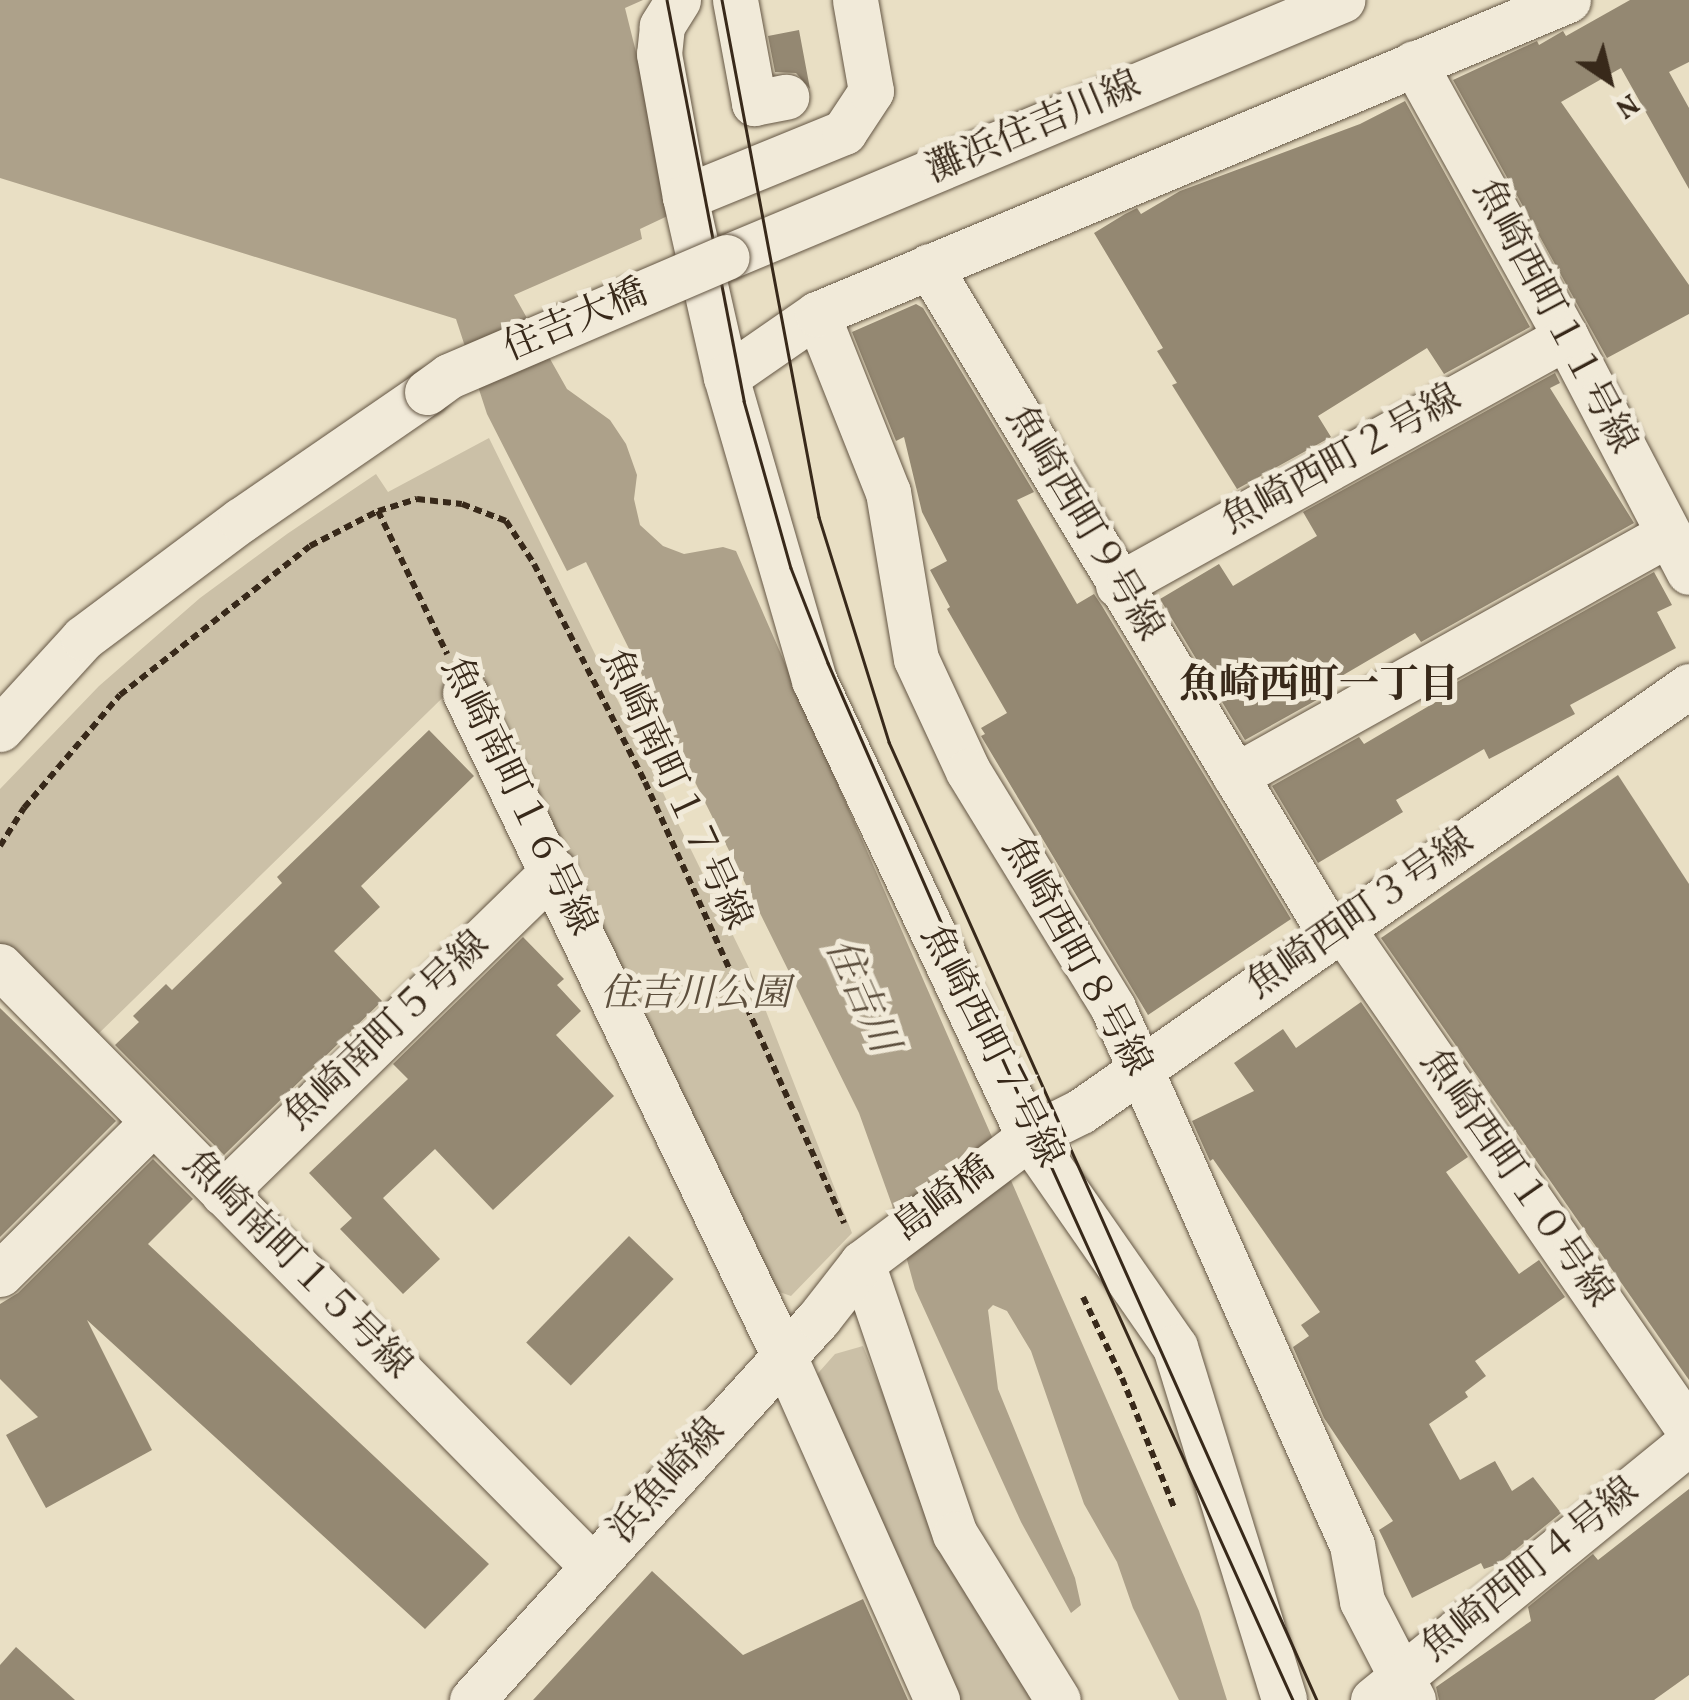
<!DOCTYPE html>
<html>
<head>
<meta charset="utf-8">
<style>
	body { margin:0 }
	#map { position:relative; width:1689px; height:1700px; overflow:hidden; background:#e9dfc4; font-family:Vollkorn,"Noto Serif JP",serif }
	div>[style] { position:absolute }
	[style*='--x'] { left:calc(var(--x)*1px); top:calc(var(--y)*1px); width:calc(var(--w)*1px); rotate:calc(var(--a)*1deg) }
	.green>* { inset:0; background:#cbc0a7 }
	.water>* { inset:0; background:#ada18a }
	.building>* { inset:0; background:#948872; transform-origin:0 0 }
	.path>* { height:6px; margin-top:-3px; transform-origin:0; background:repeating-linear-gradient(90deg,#38291a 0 8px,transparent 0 13px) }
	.roads { filter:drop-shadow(0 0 2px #645644) drop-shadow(0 0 2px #645644) }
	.minor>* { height:45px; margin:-22.5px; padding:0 22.5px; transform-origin:22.5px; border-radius:22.5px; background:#f1ead9 }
	.tram>* { height:2.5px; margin:-1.25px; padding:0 1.25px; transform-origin:1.25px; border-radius:1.25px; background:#38291a }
	.bridges { filter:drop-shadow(0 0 2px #645644) drop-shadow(0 0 2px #645644) }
	.minor-bridge>* { height:45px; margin:-22.5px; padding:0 22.5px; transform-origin:22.5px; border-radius:22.5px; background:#f1ead9 }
	span { translate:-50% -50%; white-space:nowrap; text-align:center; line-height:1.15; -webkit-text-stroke:10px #f1ead9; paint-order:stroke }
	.street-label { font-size:38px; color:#38291a }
	.park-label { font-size:38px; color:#5d4f3d; font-style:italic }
	.neighbourhood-label { font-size:40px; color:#38291a; font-weight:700 }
	.water-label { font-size:40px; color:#5b4d3c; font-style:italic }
	.north { position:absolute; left:1559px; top:30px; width:100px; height:100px; -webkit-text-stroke:8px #f1ead9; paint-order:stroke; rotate:145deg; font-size:28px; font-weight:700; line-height:40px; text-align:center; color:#38291a }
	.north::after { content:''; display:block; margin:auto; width:35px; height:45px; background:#38291a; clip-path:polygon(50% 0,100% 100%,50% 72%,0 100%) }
</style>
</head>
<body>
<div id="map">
	<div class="green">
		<i style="clip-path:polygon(489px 438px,750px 970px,852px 1233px,791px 1296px,768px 1288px,471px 670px,92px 1040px,0 946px,0 789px,99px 686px,200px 598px,287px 534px,376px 474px,388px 492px)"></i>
		<i style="clip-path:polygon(863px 1346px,943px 1540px,1042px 1700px,949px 1700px,804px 1389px,835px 1354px)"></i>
	</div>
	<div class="water">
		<i style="clip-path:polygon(0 0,643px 0,625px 8px,676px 212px,640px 229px,642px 239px,514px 295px,567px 389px,610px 420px,626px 444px,637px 475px,634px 499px,640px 525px,663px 546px,684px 554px,723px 547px,736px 551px,1199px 1611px,1227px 1700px,1179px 1700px,1133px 1608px,1117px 1562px,1084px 1504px,1031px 1351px,1007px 1311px,993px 1305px,988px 1310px,998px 1389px,1075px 1578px,1081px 1605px,1071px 1613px,1021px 1522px,915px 1289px,892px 1205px,859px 1113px,586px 562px,567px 571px,487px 414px,456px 319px,0 178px)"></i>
	</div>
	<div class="building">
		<i style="clip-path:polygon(1630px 0,1689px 0,1689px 62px,1669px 72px,1689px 108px,1689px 189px,1621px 68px,1561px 102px,1689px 285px,1689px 314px,1607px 358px,1453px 80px,1537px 41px,1539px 45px,1563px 31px,1566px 36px)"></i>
		<i style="clip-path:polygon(799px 30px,810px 89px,796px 73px,775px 72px,768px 36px)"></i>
		<i style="clip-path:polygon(1405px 101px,1530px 327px,1444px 374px,1427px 348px,1318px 416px,1331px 437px,1237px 489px,1172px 385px,1177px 383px,1157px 351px,1163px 348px,1094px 233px,1125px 214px,1137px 208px,1141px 214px,1180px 191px,1360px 124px)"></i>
		<i style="clip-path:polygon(916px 304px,923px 308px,1034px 492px,1017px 500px,1077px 604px,1094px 594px,1102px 606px,1291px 919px,1148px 1015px,981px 736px,985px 734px,981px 728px,1007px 713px,947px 609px,950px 607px,930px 570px,947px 561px,922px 512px,904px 437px,896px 441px,852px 332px)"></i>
		<i style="clip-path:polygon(1555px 373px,1560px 383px,1550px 388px,1634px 523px,1421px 642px,1415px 633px,1328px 684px,1333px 691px,1245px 740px,1160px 599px,1219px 564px,1233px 586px,1317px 536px,1303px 512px)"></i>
		<i style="clip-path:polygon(1654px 572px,1672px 605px,1657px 612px,1676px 648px,1570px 705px,1575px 714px,1489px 759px,1484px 749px,1396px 800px,1403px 812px,1318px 863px,1272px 786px,1359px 737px,1364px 744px,1451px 693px,1448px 687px)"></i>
		<i style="clip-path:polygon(429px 730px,474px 776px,361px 886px,380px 907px,334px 951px,382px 1001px,224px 1155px,115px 1045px,139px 1022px,133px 1016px,166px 984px,172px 990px,282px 883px,277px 877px)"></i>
		<i style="clip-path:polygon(1618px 775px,1689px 884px,1689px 1380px,1381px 938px)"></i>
		<i style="clip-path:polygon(523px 937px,564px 979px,557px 985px,581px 1011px,556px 1035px,614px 1096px,493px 1210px,435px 1149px,383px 1198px,440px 1259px,403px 1294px,340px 1229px,352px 1218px,309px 1173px,408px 1079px,393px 1064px)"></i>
		<i style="clip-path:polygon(1361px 1002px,1468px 1157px,1446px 1172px,1519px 1274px,1539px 1260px,1565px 1297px,1475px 1361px,1486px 1376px,1465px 1392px,1468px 1397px,1429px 1424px,1460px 1480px,1495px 1461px,1512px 1491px,1533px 1477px,1561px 1513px,1498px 1564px,1484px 1569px,1481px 1563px,1412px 1598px,1379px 1530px,1393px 1521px,1324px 1418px,1293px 1347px,1309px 1336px,1301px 1325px,1320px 1312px,1213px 1159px,1210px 1161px,1192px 1121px,1254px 1091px,1234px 1063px,1283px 1029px,1296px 1048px)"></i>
		<i style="clip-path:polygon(0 1008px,116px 1121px,0 1237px)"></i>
		<i style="clip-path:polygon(153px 1159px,193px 1199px,148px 1244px,489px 1564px,425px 1629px,87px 1320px,152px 1450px,46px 1508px,6px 1435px,38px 1417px,0 1379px,0 1304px,18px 1293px)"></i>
		<i style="left:629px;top:1236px;width:62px;height:148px;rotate:44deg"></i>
		<i style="clip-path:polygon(1689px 1489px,1689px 1675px,1654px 1700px,1439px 1700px,1436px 1687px,1531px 1621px,1528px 1607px,1593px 1554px,1598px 1560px)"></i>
		<i style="clip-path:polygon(652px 1571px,743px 1655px,863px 1599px,908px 1700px,533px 1700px)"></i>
		<i style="clip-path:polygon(16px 1647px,75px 1700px,0 1700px,0 1665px)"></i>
	</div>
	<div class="path">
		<i style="--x:378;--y:511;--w:159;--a:64.2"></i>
		<i style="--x:0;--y:846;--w:45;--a:-57.7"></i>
		<i style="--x:24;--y:808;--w:148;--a:-49.7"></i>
		<i style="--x:120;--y:695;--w:241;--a:-38.1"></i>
		<i style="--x:310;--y:546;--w:76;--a:-27.2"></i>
		<i style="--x:378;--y:511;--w:41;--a:-17.1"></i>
		<i style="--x:417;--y:499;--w:45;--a:6.3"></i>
		<i style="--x:462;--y:504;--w:47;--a:21.1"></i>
		<i style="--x:506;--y:521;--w:51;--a:56.9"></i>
		<i style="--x:534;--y:564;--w:245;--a:63"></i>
		<i style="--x:645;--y:782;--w:484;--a:65.7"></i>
		<i style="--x:1083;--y:1297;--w:90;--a:64.3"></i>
		<i style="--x:1122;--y:1378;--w:142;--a:68.1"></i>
	</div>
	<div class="roads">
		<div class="minor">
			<i style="--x:678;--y:0;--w:31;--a:122"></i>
			<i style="--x:662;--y:26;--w:28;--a:96"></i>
			<i style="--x:659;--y:54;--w:145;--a:79.7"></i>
			<i style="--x:685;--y:197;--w:185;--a:77.2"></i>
			<i style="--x:726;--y:377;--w:316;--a:73.8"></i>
			<i style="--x:814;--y:680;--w:505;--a:64.8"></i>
			<i style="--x:1029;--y:1137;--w:256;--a:55.2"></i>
			<i style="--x:1175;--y:1347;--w:369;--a:72.8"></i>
			<i style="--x:735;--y:0;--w:105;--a:79.5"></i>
			<i style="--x:754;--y:103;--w:33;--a:-11"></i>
			<i style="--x:1414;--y:63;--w:313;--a:61"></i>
			<i style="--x:1566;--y:337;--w:265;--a:62.4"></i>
			<i style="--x:685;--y:197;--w:172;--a:-22.2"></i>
			<i style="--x:844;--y:132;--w:49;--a:-56.6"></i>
			<i style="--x:871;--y:91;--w:92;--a:-100"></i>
			<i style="--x:727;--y:257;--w:667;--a:-22.68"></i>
			<i style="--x:929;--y:266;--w:780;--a:59"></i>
			<i style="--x:817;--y:314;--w:192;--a:68.3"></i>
			<i style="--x:888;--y:492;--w:169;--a:80.5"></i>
			<i style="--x:916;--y:659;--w:123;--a:65.1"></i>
			<i style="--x:968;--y:771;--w:278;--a:58.5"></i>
			<i style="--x:1113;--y:1008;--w:588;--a:66.01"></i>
			<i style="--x:1352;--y:1545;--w:57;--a:79.9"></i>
			<i style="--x:1362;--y:1601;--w:111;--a:62.7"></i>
			<i style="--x:726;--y:377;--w:111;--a:-34.7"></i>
			<i style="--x:817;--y:314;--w:814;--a:-22.69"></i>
			<i style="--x:1118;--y:585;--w:512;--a:-28.97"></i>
			<i style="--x:465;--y:693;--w:734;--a:64.31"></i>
			<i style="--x:783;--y:1354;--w:379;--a:66"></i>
			<i style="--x:0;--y:729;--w:123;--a:-47.6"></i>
			<i style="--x:83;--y:638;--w:197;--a:-36.8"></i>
			<i style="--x:241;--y:520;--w:226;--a:-34.5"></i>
			<i style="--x:1235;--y:776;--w:496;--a:-29.2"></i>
			<i style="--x:1342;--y:928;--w:610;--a:55.35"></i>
			<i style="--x:0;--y:966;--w:843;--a:45.38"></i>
			<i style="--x:223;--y:1193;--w:462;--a:-44.3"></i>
			<i style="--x:862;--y:1263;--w:287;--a:71.1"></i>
			<i style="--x:955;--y:1534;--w:195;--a:58.2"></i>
			<i style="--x:0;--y:1274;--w:216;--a:-44.8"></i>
			<i style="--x:472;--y:1700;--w:516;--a:-47.75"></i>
			<i style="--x:819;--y:1318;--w:70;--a:-52"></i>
			<i style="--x:862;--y:1263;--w:209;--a:-37"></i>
			<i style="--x:1029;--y:1137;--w:58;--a:-26.6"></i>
			<i style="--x:1081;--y:1111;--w:742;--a:-34.95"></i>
			<i style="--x:1373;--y:1700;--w:408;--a:-39.2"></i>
		</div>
	</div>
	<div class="tram">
		<i style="--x:667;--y:0;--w:408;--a:79.1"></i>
		<i style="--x:744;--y:401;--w:173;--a:74.3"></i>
		<i style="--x:791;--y:568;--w:102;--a:68.7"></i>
		<i style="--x:828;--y:663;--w:320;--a:66.4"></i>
		<i style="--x:956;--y:956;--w:817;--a:65.63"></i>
		<i style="--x:722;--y:0;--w:526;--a:79.37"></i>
		<i style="--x:819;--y:517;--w:236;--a:72.7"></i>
		<i style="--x:889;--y:742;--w:1049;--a:65.93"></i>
	</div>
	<div class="bridges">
		<div class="minor-bridge">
			<i style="--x:427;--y:392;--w:27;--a:-36"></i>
			<i style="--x:449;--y:376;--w:302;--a:-23.2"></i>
		</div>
	</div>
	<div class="street-label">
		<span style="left:1034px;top:129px;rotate:-23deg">灘浜住吉川線</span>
		<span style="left:1553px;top:317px;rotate:62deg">魚崎西町１１号線</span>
		<span style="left:576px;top:322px;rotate:-23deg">住𠮷大橋</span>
		<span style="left:1342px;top:461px;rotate:-29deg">魚崎西町２号線</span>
		<span style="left:1083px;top:524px;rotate:59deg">魚崎西町９号線</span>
		<span style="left:674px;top:790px;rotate:65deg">魚崎南町１７号線</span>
		<span style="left:517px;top:797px;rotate:64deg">魚崎南町１６号線</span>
		<span style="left:1361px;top:915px;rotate:-35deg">魚崎西町３号線</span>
		<span style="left:1075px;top:957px;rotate:61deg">魚崎西町８号線</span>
		<span style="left:388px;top:1032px;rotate:-44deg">魚崎南町５号線</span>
		<span style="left:990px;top:1047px;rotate:63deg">魚崎西町７号線</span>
		<span style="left:1515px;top:1179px;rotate:55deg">魚崎西町１０号線</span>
		<span style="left:945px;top:1200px;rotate:-37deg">島崎橋</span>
		<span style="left:296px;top:1266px;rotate:45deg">魚崎南町１５号線</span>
		<span style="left:668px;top:1482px;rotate:-48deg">浜魚崎線</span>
		<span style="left:1531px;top:1571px;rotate:-39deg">魚崎西町４号線</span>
	</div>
	<div class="park-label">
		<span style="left:695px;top:996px">住吉川公園</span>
	</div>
	<div class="neighbourhood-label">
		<span style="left:1319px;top:687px">魚崎西町一丁目</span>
	</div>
	<div class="water-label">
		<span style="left:860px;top:996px;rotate:66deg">住吉川</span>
	</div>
	<div class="north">N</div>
</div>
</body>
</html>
